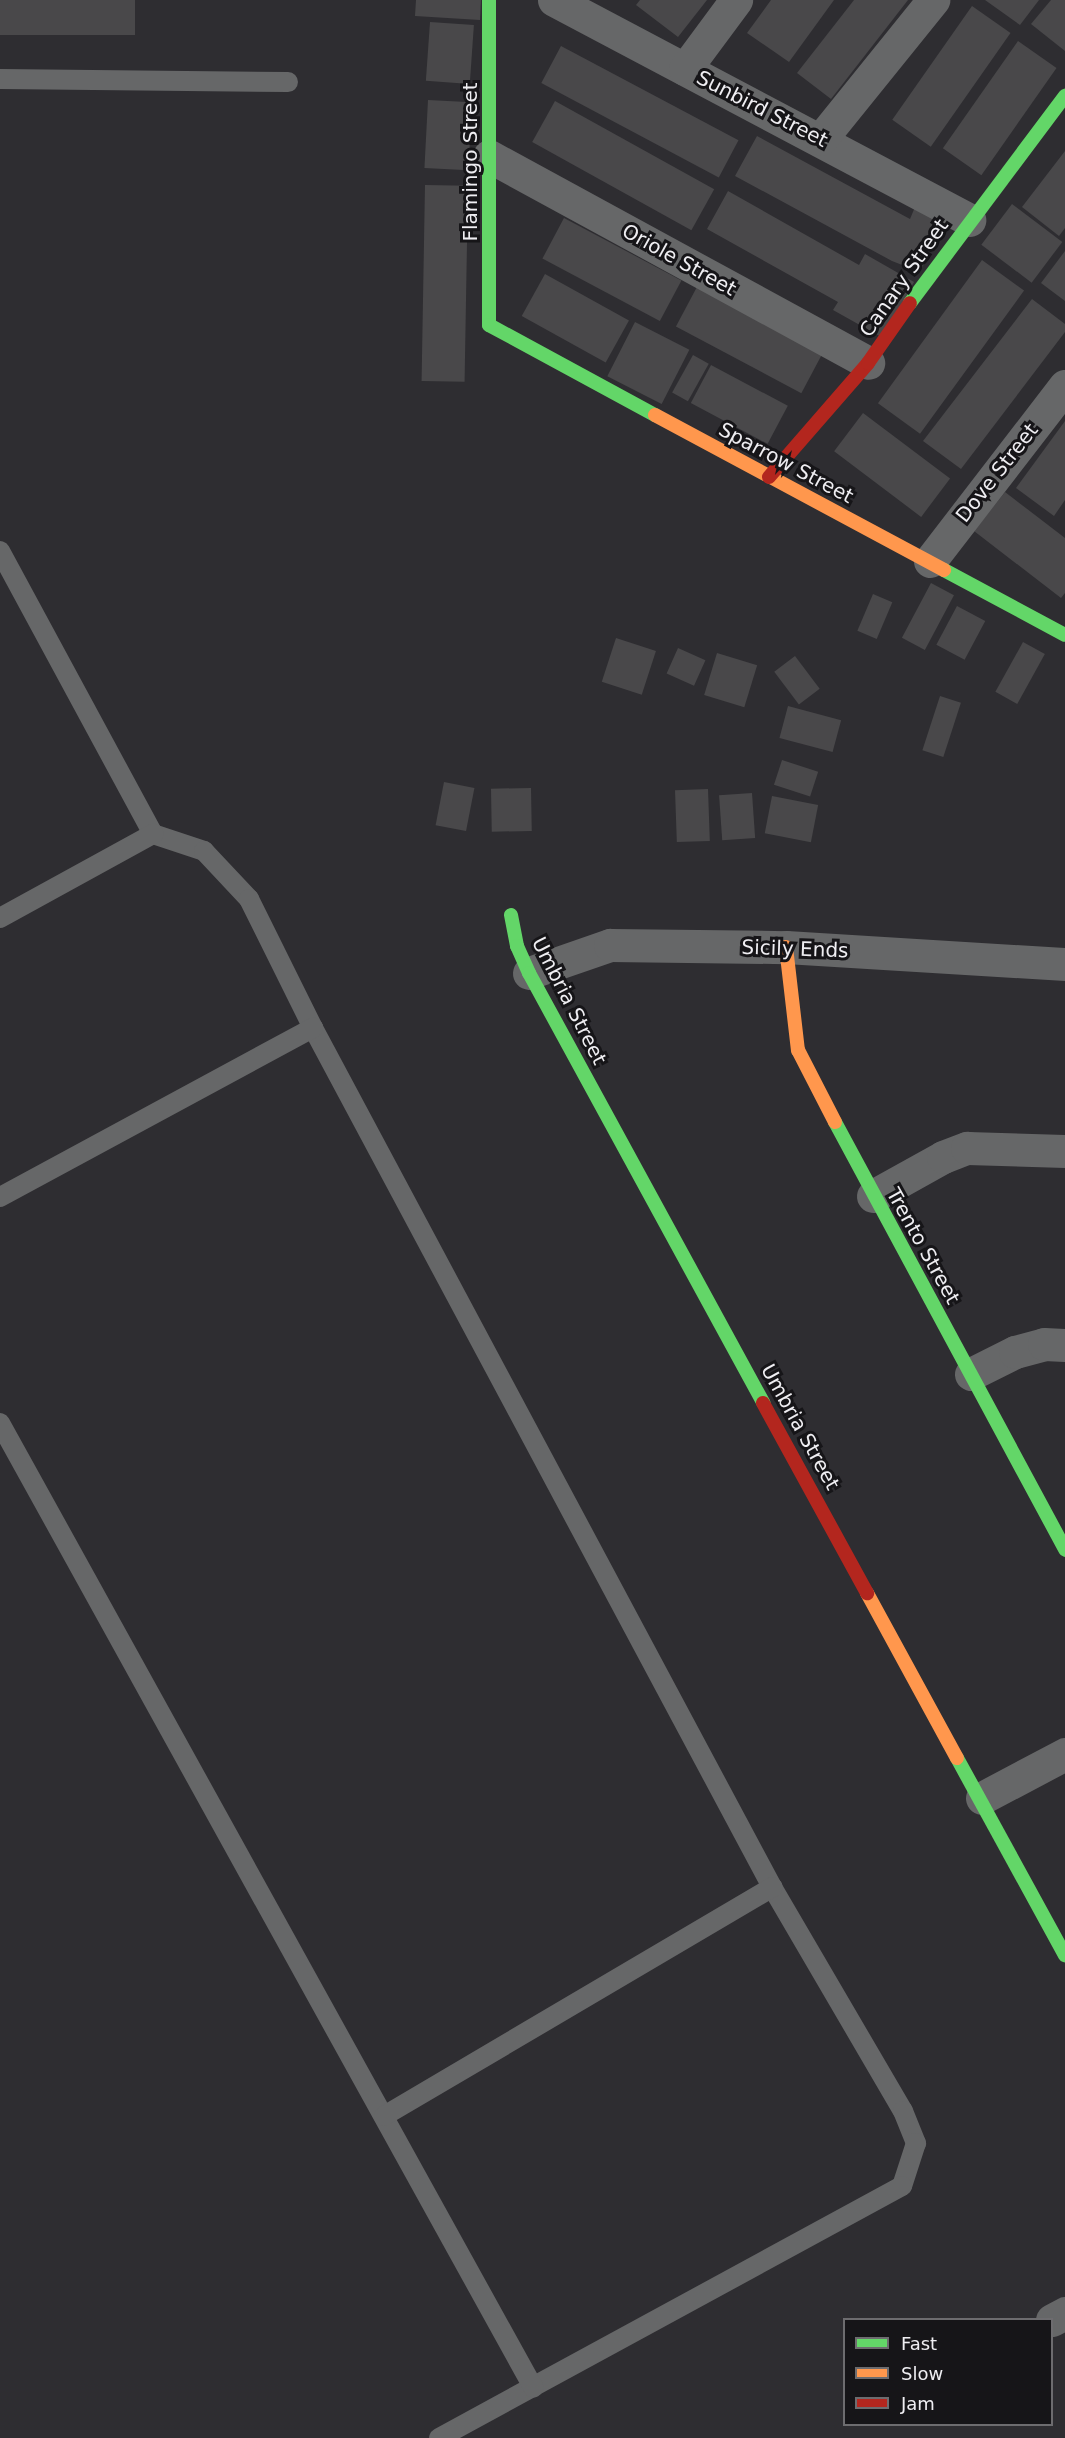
<!DOCTYPE html>
<html>
<head>
<meta charset="utf-8">
<style>
	body { margin:0 }
	#map { position:relative; width:1065px; height:2438px; overflow:hidden; background:#2e2d31; font-family:"DejaVu Sans",sans-serif }
	div>[style] { position:absolute }
	[style*='--x'] { left:calc(var(--x)*1px); top:calc(var(--y)*1px); width:calc(var(--w)*1px); rotate:calc(var(--a)*1deg) }
	.building>* { inset:0; background:#49484a; transform-origin:0 0 }
	.lane>* { height:20px; margin:-10px; padding:0 10px; transform-origin:10px; border-radius:10px; background:#666768 }
	.street>* { height:33px; margin:-16.5px; padding:0 16.5px; transform-origin:16.5px; border-radius:16.5px; background:#666768 }
	.fast>* { height:14px; margin:-7px; padding:0 7px; transform-origin:7px; border-radius:7px; background:#63d668 }
	.slow>* { height:14px; margin:-7px; padding:0 7px; transform-origin:7px; border-radius:7px; background:#ff974d }
	.jam>* { height:14px; margin:-7px; padding:0 7px; transform-origin:7px; border-radius:7px; background:#b3261e }
	span { translate:-50% -50%; white-space:nowrap; text-align:center; line-height:1.15; -webkit-text-stroke:6px #161518; paint-order:stroke }
	.street-label { font-size:20px; color:#efeef2 }
	.legend { position:absolute; left:843px; top:2318px; width:210px; height:108px; box-sizing:border-box; background:#161518; border:2px solid #6d6c6f; margin:0; padding:8px 10px; list-style:none; font-size:18px; color:#efeef2 }
	.legend li { display:flex; align-items:center; gap:12px; height:30px }
	.legend b { width:30px; border:2px solid #6d6c6f }
</style>
</head>
<body>
<div id="map">
	<div class="building">
		<i style="left:0;top:0;width:135px;height:35px"></i>
		<i style="clip-path:polygon(416px 0,481px 0,480px 20px,415px 16px)"></i>
		<i style="clip-path:polygon(640px 0,707px 0,678px 37px,636px 5px)"></i>
		<i style="clip-path:polygon(771px 0,834px 0,789px 62px,747px 33px)"></i>
		<i style="clip-path:polygon(854px 0,908px 0,831px 99px,797px 73px)"></i>
		<i style="clip-path:polygon(985px 0,1039px 0,1020px 25px)"></i>
		<i style="clip-path:polygon(1051px 0,1065px 0,1065px 51px,1031px 24px)"></i>
		<i style="left:972px;top:6px;width:47px;height:139px;rotate:35deg"></i>
		<i style="left:430px;top:22px;width:44px;height:59px;rotate:4deg"></i>
		<i style="left:1018px;top:41px;width:47px;height:131px;rotate:35deg"></i>
		<i style="left:561px;top:46px;width:201px;height:42px;rotate:28deg"></i>
		<i style="left:428px;top:100px;width:44px;height:68px;rotate:3deg"></i>
		<i style="left:555px;top:101px;width:182px;height:47px;rotate:29deg"></i>
		<i style="clip-path:polygon(757px 136px,910px 219px,915px 207px,945px 221px,920px 272px,892px 261px,735px 176px)"></i>
		<i style="clip-path:polygon(1065px 151px,1065px 228px,1059px 236px,1022px 207px)"></i>
		<i style="left:425px;top:185px;width:43px;height:196px;rotate:1deg"></i>
		<i style="clip-path:polygon(728px 191px,859px 265px,865px 254px,914px 282px,883px 338px,833px 310px,838px 302px,707px 229px)"></i>
		<i style="left:1012px;top:204px;width:63px;height:51px;rotate:37deg"></i>
		<i style="left:564px;top:218px;width:133px;height:46px;rotate:28deg"></i>
		<i style="clip-path:polygon(1065px 251px,1065px 301px,1041px 283px)"></i>
		<i style="left:982px;top:260px;width:52px;height:177px;rotate:36deg"></i>
		<i style="left:545px;top:274px;width:96px;height:48px;rotate:29deg"></i>
		<i style="left:698px;top:285px;width:142px;height:47px;rotate:28deg"></i>
		<i style="clip-path:polygon(1032px 299px,1065px 324px,1065px 332px,961px 469px,923px 441px)"></i>
		<i style="left:635px;top:322px;width:61px;height:61px;rotate:27deg"></i>
		<i style="left:693px;top:355px;width:18px;height:43px;rotate:29deg"></i>
		<i style="left:711px;top:365px;width:87px;height:43px;rotate:28deg"></i>
		<i style="left:863px;top:413px;width:109px;height:48px;rotate:37deg"></i>
		<i style="clip-path:polygon(1065px 421px,1065px 500px,1054px 516px,1016px 488px)"></i>
		<i style="clip-path:polygon(1005px 492px,1065px 538px,1065px 593px,1061px 598px,974px 531px)"></i>
		<i style="left:931px;top:583px;width:26px;height:62px;rotate:28deg"></i>
		<i style="left:873px;top:594px;width:21px;height:40px;rotate:23deg"></i>
		<i style="left:957px;top:606px;width:32px;height:44px;rotate:28deg"></i>
		<i style="left:616px;top:638px;width:42px;height:46px;rotate:18deg"></i>
		<i style="left:1023px;top:642px;width:25px;height:57px;rotate:29deg"></i>
		<i style="left:678px;top:648px;width:30px;height:28px;rotate:24deg"></i>
		<i style="left:717px;top:653px;width:42px;height:44px;rotate:17deg"></i>
		<i style="left:795px;top:656px;width:41px;height:26px;rotate:53deg"></i>
		<i style="left:940px;top:696px;width:22px;height:57px;rotate:18deg"></i>
		<i style="left:788px;top:706px;width:55px;height:33px;rotate:15deg"></i>
		<i style="left:782px;top:760px;width:38px;height:26px;rotate:18deg"></i>
		<i style="left:444px;top:782px;width:31px;height:44px;rotate:11deg"></i>
		<i style="left:531px;top:788px;width:43px;height:40px;rotate:89deg"></i>
		<i style="left:708px;top:789px;width:52px;height:33px;rotate:88deg"></i>
		<i style="left:752px;top:793px;width:45px;height:33px;rotate:86deg"></i>
		<i style="left:772px;top:796px;width:47px;height:38px;rotate:11deg"></i>
	</div>
	<div class="lane">
		<i style="--x:0;--y:79;--w:288;--a:0.6"></i>
		<i style="--x:0;--y:551;--w:322;--a:61.6"></i>
		<i style="--x:153;--y:834;--w:54;--a:18.4"></i>
		<i style="--x:204;--y:851;--w:66;--a:46.8"></i>
		<i style="--x:249;--y:899;--w:144;--a:63.6"></i>
		<i style="--x:313;--y:1028;--w:974;--a:61.88"></i>
		<i style="--x:772;--y:1887;--w:259;--a:59.7"></i>
		<i style="--x:903;--y:2111;--w:35;--a:68"></i>
		<i style="--x:916;--y:2143;--w:45;--a:108"></i>
		<i style="--x:902;--y:2186;--w:527;--a:151.44"></i>
		<i style="--x:0;--y:918;--w:175;--a:-28.8"></i>
		<i style="--x:0;--y:1197;--w:356;--a:-28.4"></i>
		<i style="--x:0;--y:1423;--w:1102;--a:61.06"></i>
		<i style="--x:384;--y:2116;--w:451;--a:-30.5"></i>
	</div>
	<div class="street">
		<i style="--x:554;--y:0;--w:470;--a:27.9"></i>
		<i style="--x:685;--y:69;--w:86;--a:-53.5"></i>
		<i style="--x:821;--y:139;--w:179;--a:-51.1"></i>
		<i style="--x:489;--y:156;--w:432;--a:28.6"></i>
		<i style="--x:930;--y:561;--w:221;--a:-52.4"></i>
		<i style="--x:529;--y:973;--w:86;--a:-19.1"></i>
		<i style="--x:610;--y:945;--w:176;--a:0.7"></i>
		<i style="--x:786;--y:947;--w:280;--a:3.5"></i>
		<i style="--x:873;--y:1196;--w:80;--a:-29.1"></i>
		<i style="--x:943;--y:1157;--w:26;--a:-21"></i>
		<i style="--x:967;--y:1148;--w:98;--a:1.8"></i>
		<i style="--x:971;--y:1374;--w:49;--a:-26.6"></i>
		<i style="--x:1015;--y:1352;--w:30;--a:-15"></i>
		<i style="--x:1044;--y:1344;--w:21;--a:3"></i>
		<i style="--x:982;--y:1798;--w:94;--a:-27.9"></i>
		<i style="--x:1052;--y:2320;--w:15;--a:-28"></i>
	</div>
	<div class="fast">
		<i style="--x:489;--y:0;--w:325;--a:90"></i>
		<i style="--x:489;--y:325;--w:189;--a:28.5"></i>
		<i style="--x:910;--y:303;--w:259;--a:-53.2"></i>
		<i style="--x:944;--y:570;--w:137;--a:28.2"></i>
		<i style="--x:511;--y:915;--w:32;--a:79"></i>
		<i style="--x:517;--y:946;--w:30;--a:66"></i>
		<i style="--x:529;--y:973;--w:490;--a:61.4"></i>
		<i style="--x:835;--y:1122;--w:486;--a:61.7"></i>
		<i style="--x:957;--y:1758;--w:225;--a:61.3"></i>
	</div>
	<div class="slow">
		<i style="--x:655;--y:415;--w:328;--a:28.2"></i>
		<i style="--x:786;--y:947;--w:104;--a:83.4"></i>
		<i style="--x:798;--y:1050;--w:81;--a:62.8"></i>
		<i style="--x:867;--y:1593;--w:188;--a:61.4"></i>
	</div>
	<div class="jam">
		<i style="--x:769;--y:477;--w:151;--a:-49"></i>
		<i style="--x:868;--y:363;--w:73;--a:-55"></i>
		<i style="--x:763;--y:1403;--w:217;--a:61.3"></i>
	</div>
	<div class="street-label">
		<span style="left:762px;top:109px;rotate:27deg">Sunbird Street</span>
		<span style="left:470px;top:162px;rotate:-90deg">Flamingo Street</span>
		<span style="left:679px;top:260px;rotate:29deg">Oriole Street</span>
		<span style="left:904px;top:278px;rotate:-55deg">Canary Street</span>
		<span style="left:786px;top:463px;rotate:28deg">Sparrow Street</span>
		<span style="left:997px;top:473px;rotate:-52deg">Dove Street</span>
		<span style="left:795px;top:949px;rotate:2deg">Sicily Ends</span>
		<span style="left:569px;top:1001px;rotate:63deg">Umbria Street</span>
		<span style="left:923px;top:1246px;rotate:61deg">Trento Street</span>
		<span style="left:800px;top:1427px;rotate:61deg">Umbria Street</span>
	</div>
	<ul class="legend">
	<li><b style="height:8px;background:#63d668"></b>Fast</li>
	<li><b style="height:8px;background:#ff974d"></b>Slow</li>
	<li><b style="height:8px;background:#b3261e"></b>Jam</li>
	</ul>
</div>
</body>
</html>
